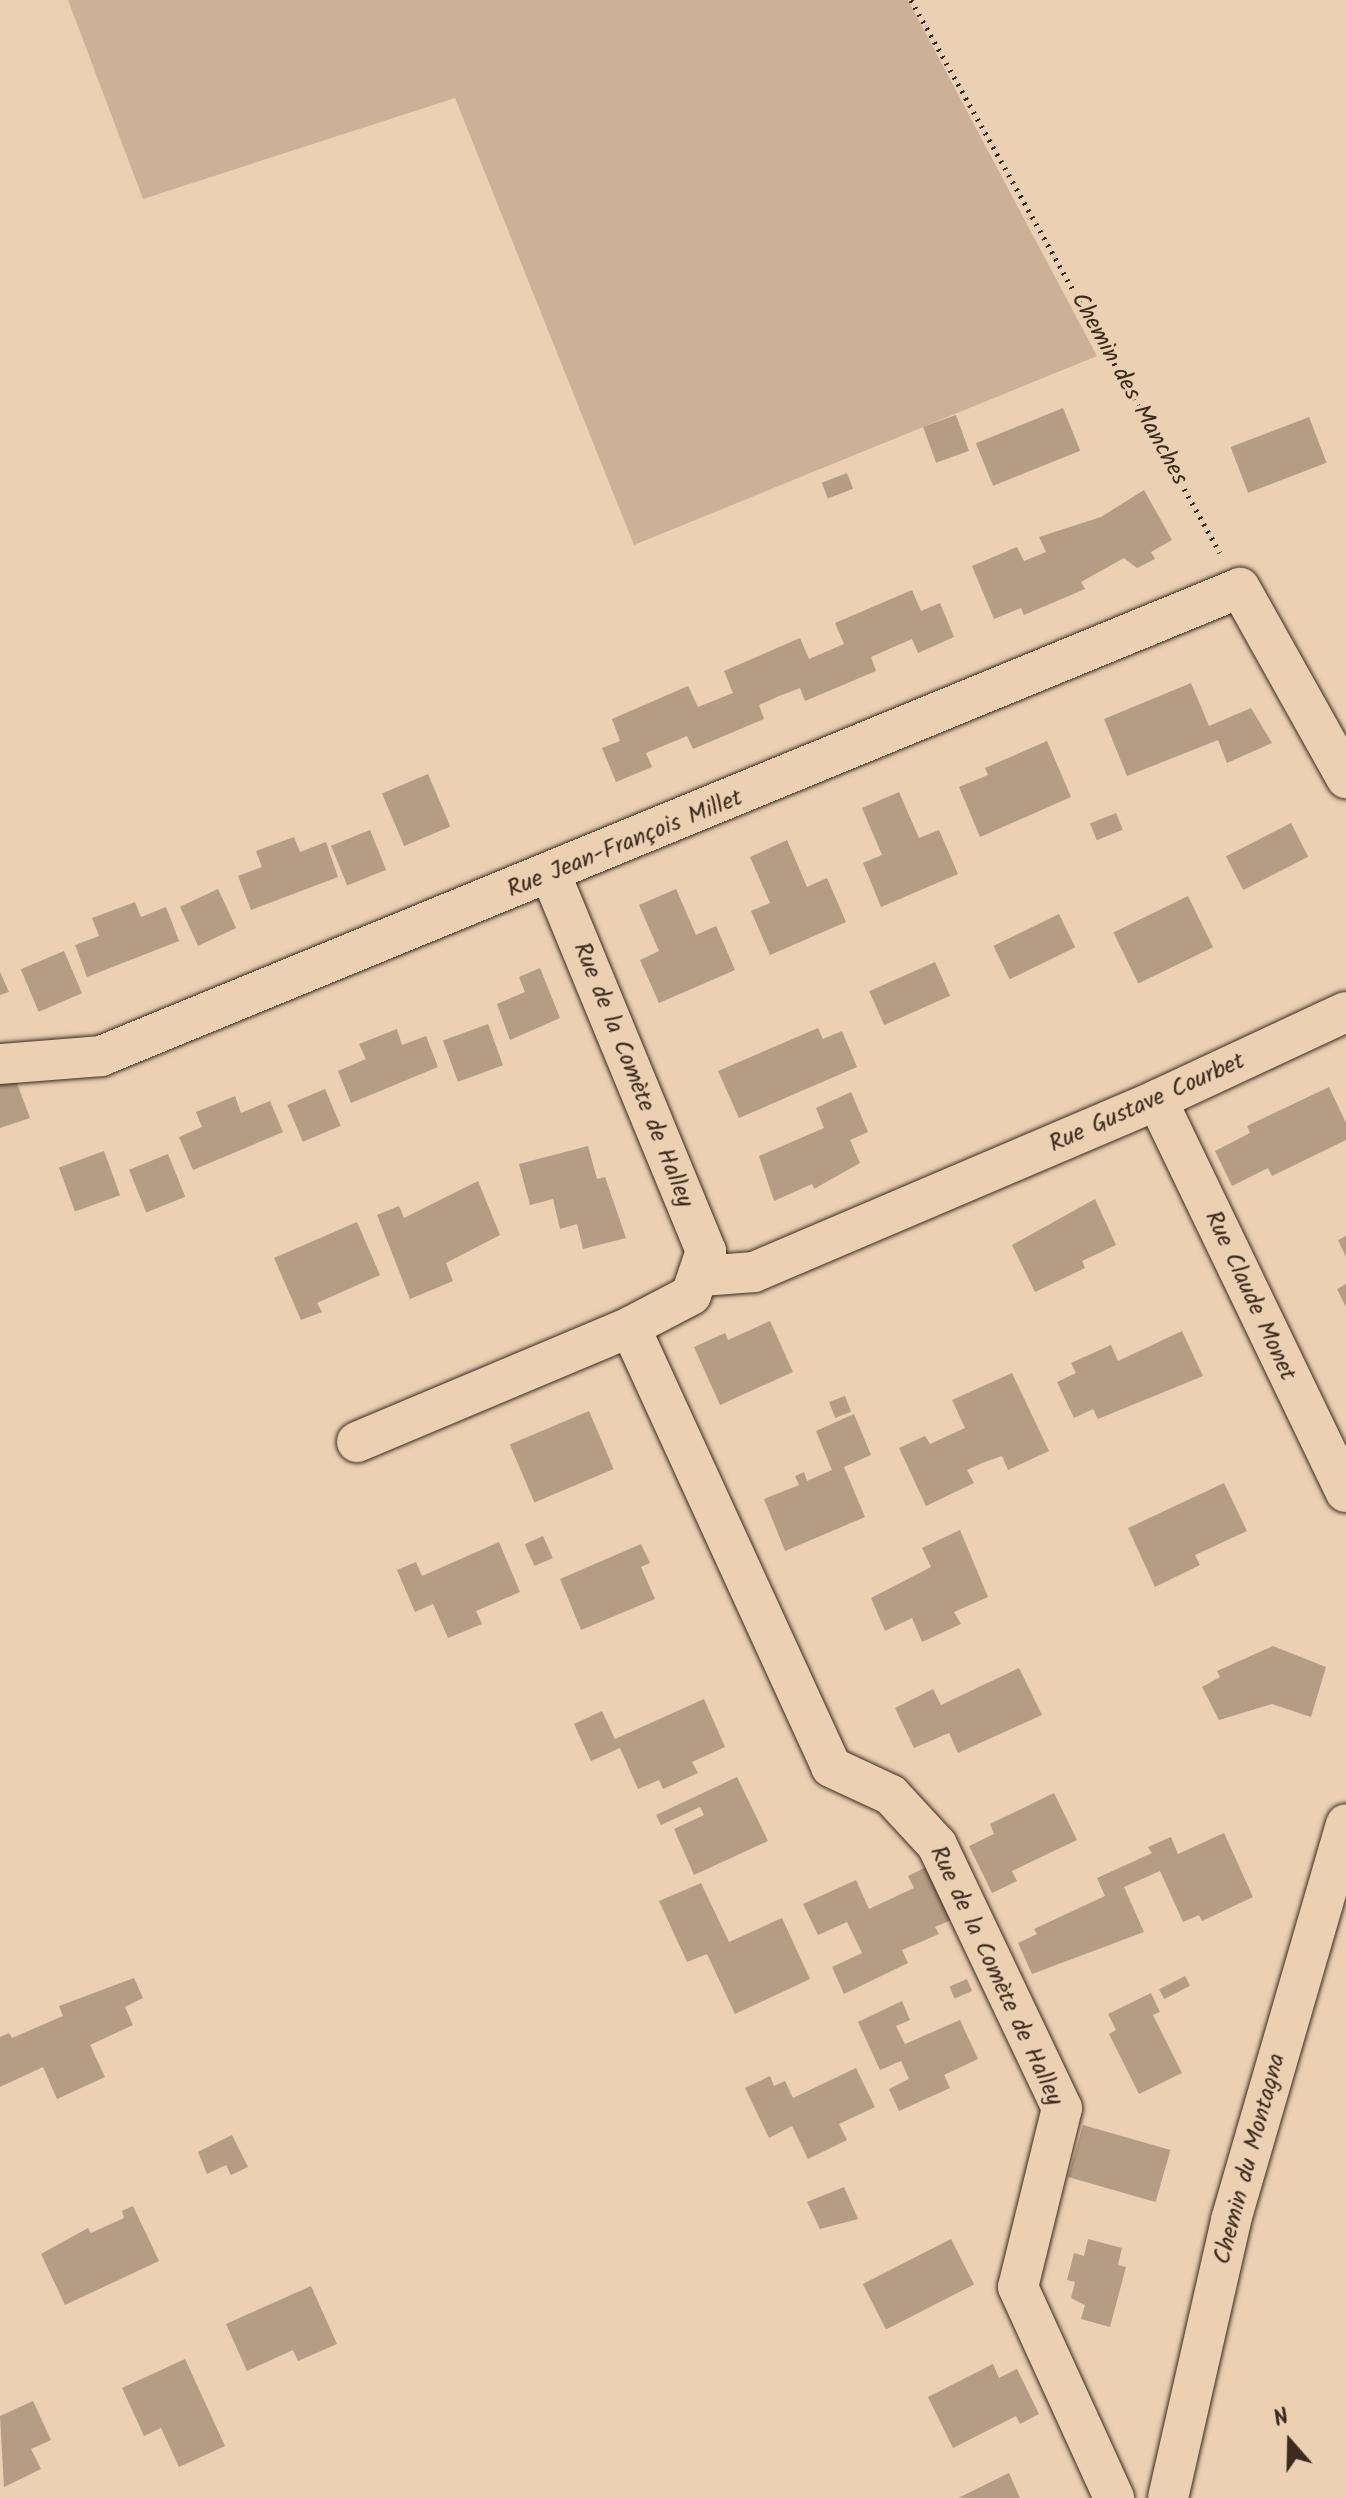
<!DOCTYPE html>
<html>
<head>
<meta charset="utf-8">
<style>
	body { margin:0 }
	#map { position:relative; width:1346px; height:2498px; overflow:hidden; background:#ebd0b2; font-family:Kalam,sans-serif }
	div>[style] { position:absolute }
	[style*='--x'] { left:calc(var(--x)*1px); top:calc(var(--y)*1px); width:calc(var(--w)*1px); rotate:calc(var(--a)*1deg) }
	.green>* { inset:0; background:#cbb297 }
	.building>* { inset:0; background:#b49d84; transform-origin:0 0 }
	.path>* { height:5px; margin-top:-2.5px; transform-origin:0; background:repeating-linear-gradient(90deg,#3b2a1e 0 2px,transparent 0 8px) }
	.roads { filter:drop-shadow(0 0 2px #3b2a1e) drop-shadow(0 0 2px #3b2a1e) }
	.street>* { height:40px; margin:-20px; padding:0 20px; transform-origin:20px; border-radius:20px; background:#ebd0b2 }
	span { translate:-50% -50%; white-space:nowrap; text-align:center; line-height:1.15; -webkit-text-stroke:7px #ebd0b2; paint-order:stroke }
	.street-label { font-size:24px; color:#3b2a1e }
	.north { position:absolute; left:1250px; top:2402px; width:80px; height:80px; -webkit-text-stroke:6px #ebd0b2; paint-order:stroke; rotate:340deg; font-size:22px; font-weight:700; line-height:32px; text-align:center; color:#3b2a1e }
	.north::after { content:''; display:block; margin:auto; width:28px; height:36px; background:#3b2a1e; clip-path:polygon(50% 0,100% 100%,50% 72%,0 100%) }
</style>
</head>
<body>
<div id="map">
	<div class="green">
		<i style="clip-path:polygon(68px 0,908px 0,1097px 356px,634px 545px,455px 98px,143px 199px)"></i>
	</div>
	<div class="building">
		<i style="left:1063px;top:408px;width:46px;height:94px;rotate:68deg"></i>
		<i style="left:956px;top:415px;width:38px;height:35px;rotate:70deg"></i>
		<i style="left:1309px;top:417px;width:49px;height:84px;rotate:69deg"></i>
		<i style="left:847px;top:473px;width:17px;height:27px;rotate:69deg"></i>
		<i style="clip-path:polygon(1144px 490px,1172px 540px,1151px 552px,1155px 559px,1137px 568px,1124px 558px,1081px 582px,1085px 589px,1024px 615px,1021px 608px,994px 619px,972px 566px,1017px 547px,1024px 561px,1046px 552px,1039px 537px,1101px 517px)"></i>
		<i style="clip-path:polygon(912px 590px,921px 611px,940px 603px,954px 637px,918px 653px,912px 639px,891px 648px,871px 657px,876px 671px,805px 701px,800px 688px,779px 696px,759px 705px,764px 719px,693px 749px,687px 736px,646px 753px,652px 767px,616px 782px,602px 748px,620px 741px,612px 719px,688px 686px,698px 707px,733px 693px,724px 671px,800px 638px,809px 659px,844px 644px,835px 623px)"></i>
		<i style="clip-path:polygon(1191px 683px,1209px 726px,1251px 708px,1272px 743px,1227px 763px,1218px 740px,1127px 776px,1104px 719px)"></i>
		<i style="clip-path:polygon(1047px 741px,1071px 797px,980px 837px,959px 787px,988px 775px,985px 768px)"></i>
		<i style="left:428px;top:774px;width:57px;height:50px;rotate:67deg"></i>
		<i style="clip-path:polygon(899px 792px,919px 838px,939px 830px,958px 874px,881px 907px,863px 863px,882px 855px,862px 808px)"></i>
		<i style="left:1116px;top:813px;width:18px;height:28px;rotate:68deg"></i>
		<i style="left:1291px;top:823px;width:38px;height:73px;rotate:63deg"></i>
		<i style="left:370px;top:830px;width:43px;height:42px;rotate:68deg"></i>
		<i style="clip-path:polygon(294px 837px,300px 852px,326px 842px,338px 877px,251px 910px,238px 876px,262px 867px,256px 851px)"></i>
		<i style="clip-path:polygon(787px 840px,807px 887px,827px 878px,846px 922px,770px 955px,751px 911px,770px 903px,750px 857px)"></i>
		<i style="left:218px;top:889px;width:43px;height:42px;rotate:65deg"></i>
		<i style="clip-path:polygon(676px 889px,696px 935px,716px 926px,735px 970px,659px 1003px,640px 960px,659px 951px,639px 905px)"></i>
		<i style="left:1188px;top:896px;width:57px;height:83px;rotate:64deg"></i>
		<i style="clip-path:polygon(135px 902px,141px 917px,166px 907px,179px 941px,87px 977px,75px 945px,99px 936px,92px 918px)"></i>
		<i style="left:1059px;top:914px;width:37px;height:73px;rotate:64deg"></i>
		<i style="left:64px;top:951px;width:46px;height:47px;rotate:67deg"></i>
		<i style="left:935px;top:962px;width:37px;height:72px;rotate:66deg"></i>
		<i style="clip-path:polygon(540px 968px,560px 1018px,510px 1040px,497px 1004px,525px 992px,519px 977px)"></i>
		<i style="clip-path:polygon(0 972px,9px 992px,0 995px)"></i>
		<i style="left:488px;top:1024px;width:44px;height:48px;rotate:70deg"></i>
		<i style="clip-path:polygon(818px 1028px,823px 1039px,842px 1031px,857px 1067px,739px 1118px,718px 1071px)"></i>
		<i style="clip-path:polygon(397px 1029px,402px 1045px,426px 1036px,438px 1067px,351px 1103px,338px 1071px,366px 1059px,359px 1044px)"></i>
		<i style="clip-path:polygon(15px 1078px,30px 1118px,0 1128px,0 1083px)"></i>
		<i style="clip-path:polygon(1329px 1087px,1346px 1123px,1346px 1140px,1272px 1176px,1268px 1168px,1232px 1186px,1215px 1151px,1250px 1133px,1247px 1126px)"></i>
		<i style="left:325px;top:1089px;width:40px;height:41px;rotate:67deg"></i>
		<i style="clip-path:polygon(851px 1092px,868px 1132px,850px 1140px,860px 1163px,814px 1189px,812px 1184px,774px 1201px,759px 1156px,824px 1128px,816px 1108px)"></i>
		<i style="clip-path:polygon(235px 1096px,241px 1113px,270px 1101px,283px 1132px,193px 1170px,179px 1137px,202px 1127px,196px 1112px)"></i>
		<i style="clip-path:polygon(588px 1146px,597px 1179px,605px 1177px,626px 1238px,583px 1249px,577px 1224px,560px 1229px,553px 1199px,530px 1205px,519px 1164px)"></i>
		<i style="left:104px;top:1151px;width:47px;height:48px;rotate:70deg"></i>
		<i style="left:168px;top:1154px;width:46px;height:42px;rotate:68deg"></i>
		<i style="clip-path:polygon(478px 1181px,500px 1235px,446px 1263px,453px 1281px,410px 1299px,377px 1215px,399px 1206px,404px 1218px)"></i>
		<i style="clip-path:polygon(1095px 1199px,1116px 1245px,1082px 1261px,1085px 1268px,1035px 1292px,1012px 1245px)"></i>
		<i style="clip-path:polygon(357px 1222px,380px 1275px,317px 1303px,322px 1312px,301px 1320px,274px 1258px)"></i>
		<i style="clip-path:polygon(1346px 1236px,1346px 1257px,1338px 1240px)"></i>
		<i style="clip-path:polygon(1346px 1284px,1346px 1307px,1337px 1289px)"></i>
		<i style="clip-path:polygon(770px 1321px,793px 1372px,720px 1405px,694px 1347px,725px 1333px,728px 1340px)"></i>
		<i style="clip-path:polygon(1182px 1331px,1203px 1376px,1098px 1419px,1093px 1409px,1074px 1418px,1057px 1382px,1076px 1373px,1071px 1363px,1111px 1345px,1118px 1361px)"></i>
		<i style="clip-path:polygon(1012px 1373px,1049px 1451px,1008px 1470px,1002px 1456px,982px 1463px,967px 1470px,974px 1483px,926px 1506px,899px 1448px,925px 1436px,930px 1444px,965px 1428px,952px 1400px)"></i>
		<i style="left:845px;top:1396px;width:17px;height:17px;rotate:69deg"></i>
		<i style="left:589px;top:1411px;width:63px;height:86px;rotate:67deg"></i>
		<i style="clip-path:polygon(854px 1414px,871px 1455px,844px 1467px,865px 1517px,785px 1551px,764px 1499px,799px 1485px,795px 1476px,804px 1472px,807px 1481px,832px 1470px,816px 1431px)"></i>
		<i style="clip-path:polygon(1224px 1483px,1247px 1531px,1195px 1555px,1200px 1565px,1155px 1587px,1128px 1528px)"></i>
		<i style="clip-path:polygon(960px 1530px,988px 1597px,954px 1612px,961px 1624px,922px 1642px,912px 1618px,885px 1631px,871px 1598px,931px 1567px,922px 1548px)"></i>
		<i style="left:543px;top:1536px;width:24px;height:20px;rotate:66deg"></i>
		<i style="clip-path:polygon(499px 1542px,520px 1592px,476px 1611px,482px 1624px,448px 1638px,433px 1604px,415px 1612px,397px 1570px,416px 1562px,422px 1576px)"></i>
		<i style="clip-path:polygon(641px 1544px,650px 1563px,641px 1567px,655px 1599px,581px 1630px,560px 1579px)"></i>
		<i style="clip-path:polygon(1273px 1646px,1326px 1667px,1311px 1717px,1272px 1704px,1219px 1720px,1202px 1687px,1220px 1677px,1217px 1671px)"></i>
		<i style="clip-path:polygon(1019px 1668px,1042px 1715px,958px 1753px,949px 1733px,914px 1748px,895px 1708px,933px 1689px,941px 1705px)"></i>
		<i style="clip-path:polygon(704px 1699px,725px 1747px,692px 1762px,698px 1773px,663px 1789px,659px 1780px,638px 1789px,620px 1748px,591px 1761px,574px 1724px,602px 1711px,615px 1739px)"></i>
		<i style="clip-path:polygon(737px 1777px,768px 1841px,694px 1875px,674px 1829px,704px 1815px,700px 1807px,661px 1825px,656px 1815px)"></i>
		<i style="clip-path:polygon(1054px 1793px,1077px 1840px,1012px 1871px,1017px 1881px,992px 1893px,969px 1846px,994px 1834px,990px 1824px)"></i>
		<i style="clip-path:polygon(1224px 1833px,1253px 1897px,1202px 1921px,1199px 1915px,1183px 1922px,1160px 1871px,1124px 1887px,1144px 1932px,1032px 1974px,1018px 1943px,1037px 1934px,1034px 1929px,1105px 1896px,1097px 1878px,1152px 1853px,1148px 1847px,1171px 1837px,1178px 1854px)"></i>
		<i style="clip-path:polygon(926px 1867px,951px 1920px,935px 1927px,939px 1934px,902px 1950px,908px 1963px,844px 1994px,832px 1967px,862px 1953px,847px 1922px,818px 1935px,803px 1904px,856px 1880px,869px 1909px,914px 1888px,908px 1876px)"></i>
		<i style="clip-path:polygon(701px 1883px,729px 1942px,782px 1918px,810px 1979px,735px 2014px,707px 1954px,687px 1962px,659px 1901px)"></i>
		<i style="left:1185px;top:1976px;width:11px;height:29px;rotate:63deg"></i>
		<i style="clip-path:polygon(134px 1978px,143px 1998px,125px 2007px,133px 2025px,90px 2045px,105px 2077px,57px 2099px,43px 2067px,0 2087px,0 2037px,9px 2033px,12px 2038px,63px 2016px,59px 2006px)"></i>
		<i style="left:967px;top:1979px;width:13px;height:19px;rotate:67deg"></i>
		<i style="clip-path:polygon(1151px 1993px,1160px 2012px,1153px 2015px,1182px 2073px,1139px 2094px,1109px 2034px,1116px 2030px,1108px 2014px)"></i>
		<i style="clip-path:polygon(902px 2001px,910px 2020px,896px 2026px,905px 2044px,960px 2020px,978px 2059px,944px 2075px,950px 2088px,899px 2111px,889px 2089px,909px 2079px,901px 2061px,880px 2070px,858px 2022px)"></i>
		<i style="clip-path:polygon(856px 2068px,875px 2107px,839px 2124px,847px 2140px,808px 2159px,792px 2126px,769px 2138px,745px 2088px,770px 2076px,774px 2086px,785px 2081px,793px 2098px)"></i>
		<i style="left:1083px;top:2125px;width:91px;height:54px;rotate:16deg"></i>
		<i style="clip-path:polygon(232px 2135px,248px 2167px,231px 2175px,226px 2165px,207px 2174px,198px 2152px)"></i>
		<i style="clip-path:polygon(844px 2187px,858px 2219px,820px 2229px,807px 2202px)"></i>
		<i style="clip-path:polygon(133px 2206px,159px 2261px,65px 2305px,41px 2254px,88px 2228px,91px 2233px,124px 2218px,122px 2211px)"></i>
		<i style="left:951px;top:2239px;width:51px;height:99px;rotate:63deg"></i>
		<i style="clip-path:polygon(1088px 2239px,1122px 2248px,1118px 2265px,1126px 2267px,1110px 2327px,1081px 2319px,1085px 2305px,1071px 2298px,1075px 2282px,1067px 2280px,1074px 2253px,1084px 2256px)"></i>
		<i style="clip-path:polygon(311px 2286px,337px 2344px,298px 2361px,293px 2350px,247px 2371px,226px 2324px)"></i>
		<i style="clip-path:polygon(185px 2359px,225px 2446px,179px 2467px,161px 2428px,144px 2436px,122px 2388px)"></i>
		<i style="clip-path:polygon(993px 2364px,999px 2378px,1017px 2369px,1039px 2414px,1020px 2424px,1016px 2416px,953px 2448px,928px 2397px)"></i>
		<i style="clip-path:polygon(33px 2401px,51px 2440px,31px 2449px,41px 2469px,4px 2487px,0 2416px)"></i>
		<i style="clip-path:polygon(1009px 2473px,1020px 2498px,958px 2498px)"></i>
	</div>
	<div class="path">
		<i style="--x:911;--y:0;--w:633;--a:60.8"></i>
	</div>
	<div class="roads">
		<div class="street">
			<i style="--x:551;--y:875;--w:407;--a:67.6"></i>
			<i style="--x:706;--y:1251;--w:46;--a:108.8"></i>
			<i style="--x:691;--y:1295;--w:69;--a:152.3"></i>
			<i style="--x:630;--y:1327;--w:484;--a:65.4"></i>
			<i style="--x:831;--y:1767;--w:66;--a:25"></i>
			<i style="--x:891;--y:1795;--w:68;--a:47.4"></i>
			<i style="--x:937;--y:1845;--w:291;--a:64.6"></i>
			<i style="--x:1062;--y:2108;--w:184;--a:103.8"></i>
			<i style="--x:1018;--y:2287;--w:232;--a:65.5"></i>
			<i style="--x:0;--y:1064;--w:101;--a:-4.5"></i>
			<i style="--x:101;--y:1056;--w:1231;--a:-22.34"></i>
			<i style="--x:1240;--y:588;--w:218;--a:60.8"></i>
			<i style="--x:1157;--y:1100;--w:435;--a:64.3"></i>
			<i style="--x:702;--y:1276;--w:52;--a:-4.4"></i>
			<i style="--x:754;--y:1272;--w:438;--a:-23.1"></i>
			<i style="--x:1157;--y:1100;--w:208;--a:-25"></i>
			<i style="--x:357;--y:1442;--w:296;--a:-22.8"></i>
			<i style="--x:1168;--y:2498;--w:285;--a:-77.2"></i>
			<i style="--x:1231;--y:2220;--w:412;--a:-73.8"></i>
		</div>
	</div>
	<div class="street-label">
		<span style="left:1129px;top:389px;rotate:61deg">Chemin des Manches</span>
		<span style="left:625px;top:844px;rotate:-22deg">Rue Jean-François Millet</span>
		<span style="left:633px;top:1075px;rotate:68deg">Rue de la Comète de Halley</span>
		<span style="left:1147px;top:1103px;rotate:-24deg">Rue Gustave Courbet</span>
		<span style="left:1250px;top:1296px;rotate:65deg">Rue Claude Monet</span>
		<span style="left:996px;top:1976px;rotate:65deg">Rue de la Comète de Halley</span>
		<span style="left:1250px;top:2159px;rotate:-75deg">Chemin du Montagna</span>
	</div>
	<div class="north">N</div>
</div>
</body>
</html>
